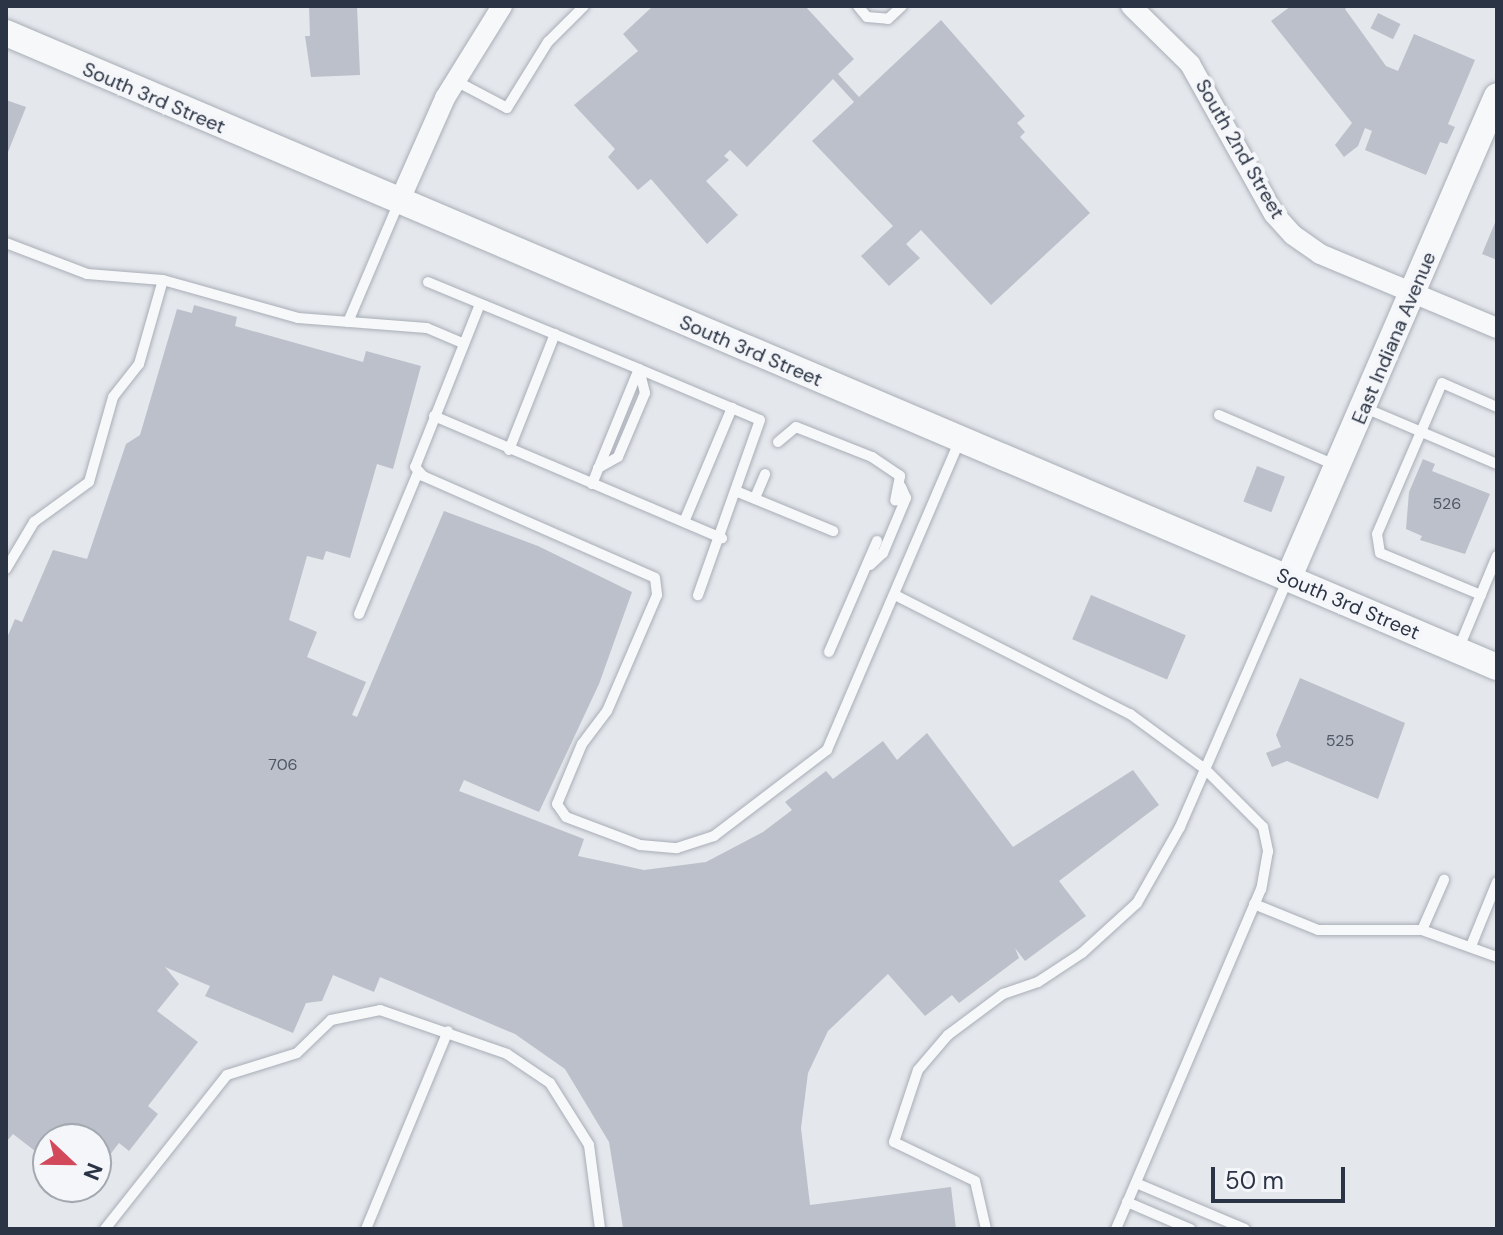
<!DOCTYPE html>
<html>
<head>
<meta charset="utf-8">
<style>
	body { margin:0 }
	#map { position:relative; width:1503px; height:1235px; overflow:hidden; background:#e4e7ec; font-family:"DM Sans",sans-serif }
	div>[style] { position:absolute }
	[style*='--x'] { left:calc(var(--x)*1px); top:calc(var(--y)*1px); width:calc(var(--w)*1px); rotate:calc(var(--a)*1deg) }
	.building>* { inset:0; background:#bbc0ca; transform-origin:0 0 }
	.roads { filter:drop-shadow(0 0 2px #a9aeb7) drop-shadow(0 0 2px #a9aeb7) }
	.service>* { height:10px; margin:-5px; padding:0 5px; transform-origin:5px; border-radius:5px; background:#f7f8fa }
	.minor>* { height:20px; margin:-10px; padding:0 10px; transform-origin:10px; border-radius:10px; background:#f7f8fa }
	.tertiary>* { height:26px; margin:-13px; padding:0 13px; transform-origin:13px; border-radius:13px; background:#f7f8fa }
	span { translate:-50% -50%; white-space:nowrap; text-align:center; line-height:1.15; -webkit-text-stroke:8px #f4f6f9; paint-order:stroke }
	.number-label { font-size:16px; color:#4f5766 }
	.number-label span { -webkit-text-stroke-width:0 }
	.street-label { font-size:20px; color:#2b3445 }
	.frame { position:absolute; inset:0; border:8px solid #2b3445; pointer-events:none }
	.north { position:absolute; left:32px; top:1123px; width:80px; height:80px; box-sizing:border-box; background:#f4f6f9; border:2px solid #a4a8b1; border-radius:50%; rotate:112deg; font-size:22px; font-weight:700; line-height:32px; text-align:center; color:#2b3445 }
	.north::after { content:''; display:block; margin:auto; width:28px; height:36px; background:#d1495b; clip-path:polygon(50% 0,100% 100%,50% 72%,0 100%) }
	.scale { position:absolute; left:1211px; top:1167px; width:134px; height:36px; box-sizing:border-box; border:4px solid #2b3445; border-top:0; padding-left:10px; font-size:24px; line-height:28px; white-space:nowrap; color:#2b3445; -webkit-text-stroke:6px #f4f6f9; paint-order:stroke }
</style>
</head>
<body>
<div id="map">
	<div class="building">
		<i style="clip-path:polygon(309px 6px,357px 6px,360px 75px,311px 77px,305px 36px,310px 36px)"></i>
		<i style="clip-path:polygon(653px 6px,805px 6px,854px 59px,838px 74px,859px 97px,941px 20px,1025px 116px,1017px 123px,1025px 132px,1020px 137px,1090px 213px,991px 305px,921px 230px,906px 244px,920px 258px,889px 286px,861px 256px,893px 226px,812px 141px,854px 102px,833px 79px,747px 167px,730px 150px,724px 156px,729px 160px,706px 181px,738px 215px,707px 244px,651px 179px,638px 190px,608px 157px,615px 149px,574px 105px,638px 51px,623px 34px)"></i>
		<i style="clip-path:polygon(1291px 6px,1349px 6px,1345px 9px,1386px 66px,1398px 71px,1414px 34px,1475px 60px,1448px 124px,1455px 127px,1447px 144px,1440px 142px,1426px 175px,1365px 150px,1372px 131px,1365px 128px,1358px 146px,1344px 157px,1335px 145px,1352px 123px,1271px 21px)"></i>
		<i style="left:1378px;top:13px;width:25px;height:17px;rotate:26deg"></i>
		<i style="clip-path:polygon(6px 100px,26px 107px,6px 157px)"></i>
		<i style="clip-path:polygon(1497px 218px,1497px 260px,1482px 254px)"></i>
		<i style="clip-path:polygon(194px 305px,237px 317px,235px 326px,363px 362px,366px 351px,421px 366px,393px 469px,377px 464px,350px 558px,326px 551px,323px 560px,307px 556px,289px 620px,317px 632px,307px 657px,366px 682px,352px 715px,357px 717px,444px 511px,538px 546px,632px 592px,599px 684px,539px 812px,464px 780px,459px 791px,584px 839px,578px 856px,644px 870px,706px 862px,763px 832px,792px 810px,785px 802px,826px 771px,833px 779px,883px 741px,897px 760px,927px 733px,1013px 847px,1133px 770px,1159px 805px,1059px 881px,1086px 916px,1025px 961px,1015px 948px,1019px 958px,959px 1003px,952px 995px,925px 1016px,888px 974px,828px 1031px,808px 1073px,801px 1128px,810px 1205px,951px 1187px,956px 1229px,623px 1228px,609px 1142px,565px 1069px,515px 1034px,380px 977px,374px 992px,333px 975px,322px 1001px,306px 1003px,293px 1033px,205px 996px,210px 986px,165px 967px,179px 984px,157px 1011px,198px 1042px,148px 1106px,158px 1114px,129px 1151px,119px 1143px,96px 1173px,96px 1139px,48px 1139px,48px 1161px,13px 1134px,6px 1142px,6px 640px,15px 619px,22px 622px,53px 550px,87px 559px,126px 444px,140px 435px,177px 309px,192px 313px)"></i>
		<i style="clip-path:polygon(1423px 459px,1435px 464px,1432px 471px,1490px 494px,1465px 554px,1420px 540px,1422px 536px,1406px 529px,1409px 492px)"></i>
		<i style="left:1257px;top:466px;width:30px;height:38px;rotate:21deg"></i>
		<i style="left:1091px;top:595px;width:103px;height:48px;rotate:23deg"></i>
		<i style="clip-path:polygon(1300px 678px,1405px 723px,1378px 799px,1287px 761px,1272px 767px,1266px 753px,1281px 747px,1276px 735px)"></i>
	</div>
	<div class="roads">
		<div class="service">
			<i style="--x:858;--y:6;--w:14;--a:51"></i>
			<i style="--x:867;--y:17;--w:21;--a:5"></i>
			<i style="--x:888;--y:19;--w:19;--a:-43"></i>
			<i style="--x:454;--y:80;--w:60;--a:27.8"></i>
			<i style="--x:507;--y:108;--w:78;--a:-58.2"></i>
			<i style="--x:548;--y:42;--w:51;--a:-45"></i>
			<i style="--x:6;--y:243;--w:87;--a:20.9"></i>
			<i style="--x:87;--y:274;--w:76;--a:4.5"></i>
			<i style="--x:163;--y:280;--w:140;--a:15.7"></i>
			<i style="--x:298;--y:318;--w:129;--a:4.4"></i>
			<i style="--x:427;--y:328;--w:39;--a:23"></i>
			<i style="--x:428;--y:282;--w:228;--a:22.4"></i>
			<i style="--x:639;--y:369;--w:25;--a:76"></i>
			<i style="--x:645;--y:393;--w:69;--a:112.9"></i>
			<i style="--x:618;--y:457;--w:23;--a:151"></i>
			<i style="--x:480;--y:304;--w:175;--a:111.7"></i>
			<i style="--x:415;--y:467;--w:12;--a:48"></i>
			<i style="--x:423;--y:476;--w:253;--a:23.7"></i>
			<i style="--x:655;--y:578;--w:17;--a:83"></i>
			<i style="--x:657;--y:595;--w:126;--a:113.3"></i>
			<i style="--x:607;--y:711;--w:41;--a:127.1"></i>
			<i style="--x:582;--y:744;--w:65;--a:112.6"></i>
			<i style="--x:557;--y:804;--w:16;--a:55"></i>
			<i style="--x:566;--y:817;--w:79;--a:20.7"></i>
			<i style="--x:640;--y:845;--w:37;--a:5"></i>
			<i style="--x:677;--y:848;--w:39;--a:-18"></i>
			<i style="--x:714;--y:836;--w:142;--a:-37.3"></i>
			<i style="--x:827;--y:750;--w:337;--a:-66.8"></i>
			<i style="--x:348;--y:322;--w:130;--a:-67"></i>
			<i style="--x:1365;--y:408;--w:143;--a:23"></i>
			<i style="--x:1219;--y:415;--w:126;--a:23.3"></i>
			<i style="--x:434;--y:416;--w:313;--a:23"></i>
			<i style="--x:778;--y:442;--w:23;--a:-40"></i>
			<i style="--x:796;--y:427;--w:82;--a:21.5"></i>
			<i style="--x:872;--y:457;--w:34;--a:34"></i>
			<i style="--x:900;--y:476;--w:25;--a:101"></i>
			<i style="--x:509;--y:450;--w:125;--a:-68.4"></i>
			<i style="--x:592;--y:484;--w:124;--a:-67.8"></i>
			<i style="--x:639;--y:369;--w:131;--a:22.9"></i>
			<i style="--x:760;--y:420;--w:186;--a:109.5"></i>
			<i style="--x:738;--y:492;--w:103;--a:22.3"></i>
			<i style="--x:755;--y:498;--w:26;--a:-67"></i>
			<i style="--x:684;--y:522;--w:124;--a:-67.2"></i>
			<i style="--x:870;--y:565;--w:18;--a:-43"></i>
			<i style="--x:883;--y:553;--w:60;--a:-67.3"></i>
			<i style="--x:906;--y:498;--w:12;--a:-114"></i>
			<i style="--x:6;--y:569;--w:55;--a:-59.2"></i>
			<i style="--x:34;--y:522;--w:68;--a:-36"></i>
			<i style="--x:89;--y:482;--w:88;--a:-74.2"></i>
			<i style="--x:113;--y:397;--w:42;--a:-51.8"></i>
			<i style="--x:139;--y:364;--w:87;--a:-74.1"></i>
			<i style="--x:1481;--y:595;--w:109;--a:-157.4"></i>
			<i style="--x:1380;--y:553;--w:19;--a:-99"></i>
			<i style="--x:1377;--y:534;--w:164;--a:-66.7"></i>
			<i style="--x:1442;--y:383;--w:60;--a:23.6"></i>
			<i style="--x:897;--y:596;--w:261;--a:26.9"></i>
			<i style="--x:1130;--y:714;--w:93;--a:36.3"></i>
			<i style="--x:1205;--y:769;--w:82;--a:45"></i>
			<i style="--x:1263;--y:827;--w:25;--a:78"></i>
			<i style="--x:1268;--y:851;--w:39;--a:100"></i>
			<i style="--x:1261;--y:889;--w:370;--a:113.1"></i>
			<i style="--x:359;--y:614;--w:154;--a:-67.4"></i>
			<i style="--x:1458;--y:650;--w:102;--a:-67.5"></i>
			<i style="--x:829;--y:652;--w:121;--a:-66.6"></i>
			<i style="--x:1254;--y:904;--w:69;--a:22.1"></i>
			<i style="--x:1318;--y:930;--w:104;--a:0"></i>
			<i style="--x:1422;--y:930;--w:80;--a:19.8"></i>
			<i style="--x:1422;--y:930;--w:55;--a:-66.3"></i>
			<i style="--x:1471;--y:946;--w:69;--a:-67.9"></i>
			<i style="--x:1136;--y:1183;--w:118;--a:22.9"></i>
			<i style="--x:1127;--y:1202;--w:69;--a:23.2"></i>
			<i style="--x:105;--y:1229;--w:196;--a:-51.6"></i>
			<i style="--x:227;--y:1075;--w:73;--a:-17.4"></i>
			<i style="--x:297;--y:1053;--w:47;--a:-44.1"></i>
			<i style="--x:331;--y:1020;--w:50;--a:-11.5"></i>
			<i style="--x:380;--y:1010;--w:134;--a:19.1"></i>
			<i style="--x:507;--y:1054;--w:52;--a:34"></i>
			<i style="--x:550;--y:1083;--w:73;--a:57.8"></i>
			<i style="--x:589;--y:1145;--w:85;--a:82.5"></i>
			<i style="--x:366;--y:1229;--w:214;--a:-67.5"></i>
			<i style="--x:986;--y:1229;--w:49;--a:-102.9"></i>
			<i style="--x:975;--y:1181;--w:90;--a:-154.3"></i>
			<i style="--x:894;--y:1142;--w:76;--a:-71.6"></i>
			<i style="--x:918;--y:1070;--w:46;--a:-49.4"></i>
			<i style="--x:948;--y:1035;--w:69;--a:-36.7"></i>
			<i style="--x:1003;--y:994;--w:37;--a:-19"></i>
			<i style="--x:1038;--y:982;--w:53;--a:-33.4"></i>
			<i style="--x:1082;--y:953;--w:74;--a:-42.3"></i>
			<i style="--x:1137;--y:903;--w:87;--a:-60.5"></i>
			<i style="--x:1180;--y:827;--w:268;--a:-66.5"></i>
		</div>
		<div class="minor">
			<i style="--x:1131;--y:6;--w:83;--a:44.5"></i>
			<i style="--x:1190;--y:64;--w:172;--a:60.8"></i>
			<i style="--x:1274;--y:214;--w:28;--a:48"></i>
			<i style="--x:1293;--y:235;--w:33;--a:35"></i>
			<i style="--x:1320;--y:254;--w:192;--a:22.7"></i>
			<i style="--x:399;--y:202;--w:114;--a:-66.1"></i>
			<i style="--x:445;--y:98;--w:108;--a:-58.2"></i>
		</div>
		<div class="tertiary">
			<i style="--x:6;--y:33;--w:1620;--a:23.04"></i>
			<i style="--x:1288;--y:579;--w:526;--a:-66.6"></i>
		</div>
	</div>
	<div class="number-label">
		<span style="left:1447px;top:504px">526</span>
		<span style="left:1340px;top:741px">525</span>
		<span style="left:283px;top:765px">706</span>
	</div>
	<div class="street-label">
		<span style="left:154px;top:98px;rotate:23deg">South 3rd Street</span>
		<span style="left:1240px;top:149px;rotate:60deg">South 2nd Street</span>
		<span style="left:1394px;top:338px;rotate:-67deg">East Indiana Avenue</span>
		<span style="left:751px;top:351px;rotate:23deg">South 3rd Street</span>
		<span style="left:1348px;top:604px;rotate:23deg">South 3rd Street</span>
	</div>
	<div class="frame"></div>
	<div class="north">N</div>
	<div class="scale">50 m</div>
</div>
</body>
</html>
